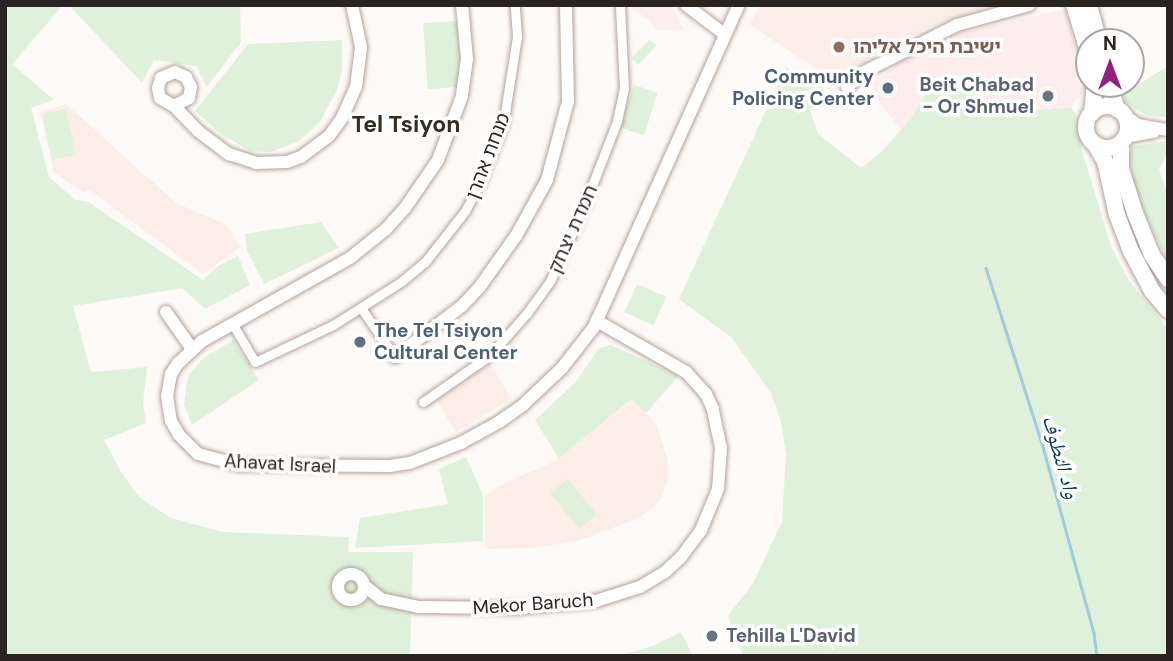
<!DOCTYPE html>
<html>
<head>
<meta charset="utf-8">
<style>
	body { margin:0 }
	#map { position:relative; width:1173px; height:661px; overflow:hidden; background:#fefaf8; font-family:"DM Sans","Noto Naskh Arabic","Noto Sans Hebrew",sans-serif }
	div>[style] { position:absolute }
	[style*='--x'] { left:calc(var(--x)*1px); top:calc(var(--y)*1px); width:calc(var(--w)*1px); rotate:calc(var(--a)*1deg) }
	.commercial>* { inset:0; background:#fdedec }
	.education>* { inset:0; background:#fceee7; transform-origin:0 0 }
	.green>* { inset:0; background:#dff1db; transform-origin:0 0 }
	.stream>* { height:2.5px; margin:-1.25px; padding:0 1.25px; transform-origin:1.25px; border-radius:1.25px; background:#a2c9dc }
	.roads { filter:drop-shadow(0 0 2px #b2a29a) drop-shadow(0 0 2px #b2a29a) }
	.pedestrian>* { height:9px; margin:-4.5px; padding:0 4.5px; transform-origin:4.5px; border-radius:4.5px; background:#fff }
	.minor>* { height:12px; margin:-6px; padding:0 6px; transform-origin:6px; border-radius:6px; background:#fff }
	.minor>.ring { margin:-6px; padding:0; box-sizing:content-box; background:none; border:12px solid #fff; border-radius:50% }
	.tertiary>* { height:16px; margin:-8px; padding:0 8px; transform-origin:8px; border-radius:8px; background:#fff }
	.tertiary>.ring { margin:-8px; padding:0; box-sizing:content-box; background:none; border:16px solid #fff; border-radius:50% }
	.dots>* { width:19px; height:19px; translate:-50% -50%; box-sizing:border-box; border:4px solid #fff; border-radius:50% }
	span { translate:-50% -50%; white-space:nowrap; text-align:center; line-height:1.15; -webkit-text-stroke:7px #fff; paint-order:stroke }
	.education-label { font-size:19px; color:#785e54; font-weight:700 }
	.left { translate:0 -50%; text-align:left }
	.service-label { font-size:19px; color:#4e5e75; font-weight:700 }
	.right { translate:-100% -50%; text-align:right }
	.worship-label { font-size:19px; color:#5b616d; font-weight:700 }
	.street-label { font-size:19px; color:#2a2421 }
	.water-label { font-size:21px; color:#00394d; font-style:italic }
	.quarter-label { font-size:23px; color:#372b24; font-weight:700 }
	.frame { position:absolute; inset:0; border:7px solid #2a2421; pointer-events:none }
	.north { position:absolute; left:1075px; top:28px; width:70px; height:70px; box-sizing:border-box; background:#fff; border:2px solid #aaa7a6; border-radius:50%; rotate:0deg; font-size:19px; font-weight:700; line-height:28px; text-align:center; color:#2a2421 }
	.north::after { content:''; display:block; margin:auto; width:24px; height:32px; background:#922080; clip-path:polygon(50% 0,100% 100%,50% 72%,0 100%) }
</style>
</head>
<body>
<div id="map">
	<div class="commercial">
		<i style="clip-path:polygon(631px 5px,671px 5px,684px 30px,656px 30px,650px 20px,631px 9px)"></i>
		<i style="clip-path:polygon(1065px 9px,1088px 88px,1073px 103px,1065px 136px,951px 143px,900px 128px,881px 105px,871px 84px,902px 61px,955px 34px)"></i>
	</div>
	<div class="education">
		<i style="clip-path:polygon(761px 5px,994px 5px,927px 28px,860px 66px,839px 84px,749px 24px)"></i>
		<i style="clip-path:polygon(66px 104px,176px 203px,225px 224px,241px 247px,203px 274px,90px 190px,83px 192px,54px 172px,40px 112px)"></i>
		<i style="left:490px;top:363px;width:42px;height:65px;rotate:59deg"></i>
		<i style="clip-path:polygon(633px 399px,656px 424px,668px 461px,667px 483px,662px 497px,653px 508px,636px 519px,581px 540px,535px 548px,485px 549px,484px 496px,509px 481px,555px 461px)"></i>
	</div>
	<div class="green">
		<i style="clip-path:polygon(5px 5px,63px 5px,12px 64px,54px 100px,31px 108px,49px 177px,75px 200px,87px 201px,203px 280px,218px 266px,238px 256px,250px 285px,205px 309px,182px 288px,73px 306px,91px 372px,147px 367px,143px 404px,146px 423px,104px 440px,121px 472px,139px 497px,171px 518px,223px 532px,349px 537px,348px 552px,413px 552px,410px 656px,5px 656px)"></i>
		<i style="clip-path:polygon(69px 5px,240px 5px,241px 42px,207px 87px,196px 66px,154px 60px,142px 83px)"></i>
		<i style="left:457px;top:21px;width:66px;height:34px;rotate:86deg"></i>
		<i style="clip-path:polygon(342px 40px,342px 71px,337px 90px,320px 122px,298px 142px,270px 152px,251px 151px,222px 135px,195px 111px,248px 44px)"></i>
		<i style="clip-path:polygon(649px 40px,657px 45px,638px 65px,631px 58px)"></i>
		<i style="clip-path:polygon(1168px 66px,1168px 118px,1145px 115px,1125px 101px,1123px 94px)"></i>
		<i style="clip-path:polygon(786px 67px,824px 87px,810px 110px,818px 134px,861px 168px,882px 151px,913px 116px,926px 92px,942px 87px,976px 89px,983px 112px,1072px 108px,1080px 123px,1082px 151px,1111px 246px,1129px 281px,1168px 329px,1168px 656px,743px 656px,728px 616px,753px 583px,782px 522px,786px 454px,781px 422px,772px 395px,732px 338px,679px 299px)"></i>
		<i style="left:634px;top:85px;width:25px;height:45px;rotate:18deg"></i>
		<i style="left:66px;top:109px;width:47px;height:24px;rotate:78deg"></i>
		<i style="clip-path:polygon(1168px 141px,1168px 153px,1159px 170px,1168px 193px,1168px 262px,1138px 200px,1128px 156px,1133px 146px)"></i>
		<i style="clip-path:polygon(321px 222px,339px 248px,264px 284px,247px 251px,245px 234px)"></i>
		<i style="left:637px;top:284px;width:32px;height:31px;rotate:24deg"></i>
		<i style="clip-path:polygon(233px 340px,259px 380px,192px 425px,184px 405px,188px 376px,202px 359px)"></i>
		<i style="clip-path:polygon(611px 345px,679px 376px,646px 413px,632px 399px,559px 458px,535px 420px,575px 383px,599px 348px)"></i>
		<i style="clip-path:polygon(466px 457px,483px 495px,483px 541px,355px 548px,360px 518px,448px 504px,439px 469px)"></i>
		<i style="left:568px;top:479px;width:46px;height:23px;rotate:51deg"></i>
		<i style="clip-path:polygon(681px 632px,693px 656px,615px 656px,650px 647px)"></i>
	</div>
	<div class="stream">
		<i style="--x:986;--y:268;--w:184;--a:72.3"></i>
		<i style="--x:1042;--y:443;--w:197;--a:74.7"></i>
		<i style="--x:1094;--y:633;--w:23;--a:83"></i>
	</div>
	<div class="roads">
		<div class="pedestrian">
			<i style="--x:361;--y:308;--w:60;--a:55.2"></i>
			<i style="--x:232;--y:323;--w:45;--a:59.5"></i>
			<i style="--x:255;--y:362;--w:86;--a:-25.4"></i>
			<i style="--x:333;--y:325;--w:82;--a:-32.5"></i>
			<i style="--x:402;--y:281;--w:30;--a:-40"></i>
			<i style="--x:425;--y:262;--w:65;--a:-51.9"></i>
			<i style="--x:465;--y:211;--w:34;--a:-62"></i>
			<i style="--x:481;--y:181;--w:60;--a:-68.6"></i>
			<i style="--x:503;--y:125;--w:89;--a:-81"></i>
			<i style="--x:517;--y:37;--w:32;--a:-94"></i>
			<i style="--x:423;--y:402;--w:80;--a:-34.9"></i>
			<i style="--x:489;--y:356;--w:57;--a:-48.5"></i>
			<i style="--x:527;--y:313;--w:39;--a:-54"></i>
			<i style="--x:550;--y:281;--w:74;--a:-65.2"></i>
			<i style="--x:581;--y:214;--w:100;--a:-68.8"></i>
			<i style="--x:617;--y:121;--w:34;--a:-78"></i>
			<i style="--x:624;--y:88;--w:83;--a:-92.8"></i>
		</div>
		<div class="minor">
			<i style="--x:462;--y:5;--w:54;--a:84.7"></i>
			<i style="--x:467;--y:59;--w:37;--a:98"></i>
			<i style="--x:462;--y:96;--w:68;--a:110.6"></i>
			<i style="--x:438;--y:160;--w:58;--a:124.5"></i>
			<i style="--x:405;--y:208;--w:28;--a:132"></i>
			<i style="--x:386;--y:229;--w:46;--a:141.1"></i>
			<i style="--x:350;--y:258;--w:170;--a:150.7"></i>
			<i style="--x:202;--y:341;--w:33;--a:137"></i>
			<i style="--x:178;--y:363;--w:13;--a:122"></i>
			<i style="--x:171;--y:374;--w:22;--a:100"></i>
			<i style="--x:167;--y:396;--w:25;--a:81"></i>
			<i style="--x:171;--y:421;--w:16;--a:60"></i>
			<i style="--x:179;--y:435;--w:27;--a:45"></i>
			<i style="--x:198;--y:454;--w:42;--a:15"></i>
			<i style="--x:239;--y:465;--w:151;--a:0.4"></i>
			<i style="--x:390;--y:466;--w:20;--a:-9"></i>
			<i style="--x:410;--y:463;--w:55;--a:-21.4"></i>
			<i style="--x:461;--y:443;--w:43;--a:-28.9"></i>
			<i style="--x:499;--y:422;--w:29;--a:-35"></i>
			<i style="--x:523;--y:405;--w:54;--a:-43.5"></i>
			<i style="--x:562;--y:368;--w:52;--a:-52"></i>
			<i style="--x:594;--y:327;--w:353;--a:-65.8"></i>
			<i style="--x:686;--y:5;--w:48;--a:37.3"></i>
			<i style="--x:847;--y:87;--w:25;--a:-40"></i>
			<i style="--x:866;--y:71;--w:102;--a:-26.8"></i>
			<i style="--x:957;--y:25;--w:75;--a:-15.5"></i>
			<i style="--x:174;--y:106;--w:17;--a:-28"></i>
			<i style="--x:189;--y:98;--w:11;--a:-80"></i>
			<i style="--x:191;--y:87;--w:11;--a:-117"></i>
			<i style="--x:186;--y:77;--w:12;--a:-156"></i>
			<i style="--x:175;--y:72;--w:15;--a:157"></i>
			<i style="--x:161;--y:78;--w:10;--a:107"></i>
			<i style="--x:158;--y:88;--w:10;--a:79"></i>
			<i style="--x:160;--y:98;--w:16;--a:30"></i>
			<i style="--x:174;--y:106;--w:35;--a:46"></i>
			<i style="--x:198;--y:131;--w:39;--a:37"></i>
			<i style="--x:229;--y:154;--w:28;--a:18"></i>
			<i style="--x:256;--y:163;--w:31;--a:-2"></i>
			<i style="--x:287;--y:162;--w:15;--a:-20"></i>
			<i style="--x:301;--y:157;--w:35;--a:-37"></i>
			<i style="--x:329;--y:136;--w:22;--a:-54"></i>
			<i style="--x:342;--y:118;--w:34;--a:-66"></i>
			<i style="--x:356;--y:87;--w:40;--a:-82.9"></i>
			<i style="--x:361;--y:47;--w:43;--a:-102.1"></i>
			<i style="--x:1125;--y:116;--w:16;--a:35"></i>
			<i style="--x:1138;--y:125;--w:27;--a:10"></i>
			<i style="--x:1125;--y:137;--w:29;--a:-10"></i>
			<i style="--x:166;--y:312;--w:45;--a:54.9"></i>
			<i style="--x:395;--y:357;--w:84;--a:-37.3"></i>
			<i style="--x:462;--y:306;--w:25;--a:-47"></i>
			<i style="--x:479;--y:288;--w:64;--a:-54.6"></i>
			<i style="--x:516;--y:236;--w:64;--a:-61"></i>
			<i style="--x:547;--y:180;--w:82;--a:-75.1"></i>
			<i style="--x:568;--y:101;--w:96;--a:-91.2"></i>
			<i class="ring" style="left:338px;top:574px;width:14px;height:14px"></i>
			<i style="--x:365;--y:586;--w:21;--a:39"></i>
			<i style="--x:381;--y:599;--w:38;--a:12"></i>
			<i style="--x:418;--y:607;--w:100;--a:0.6"></i>
			<i style="--x:518;--y:608;--w:78;--a:-5.1"></i>
			<i style="--x:596;--y:601;--w:46;--a:-17.7"></i>
			<i style="--x:640;--y:587;--w:29;--a:-31"></i>
			<i style="--x:665;--y:572;--w:22;--a:-43"></i>
			<i style="--x:681;--y:557;--w:34;--a:-53"></i>
			<i style="--x:701;--y:530;--w:44;--a:-67.5"></i>
			<i style="--x:718;--y:489;--w:41;--a:-85.8"></i>
			<i style="--x:721;--y:448;--w:40;--a:-102"></i>
			<i style="--x:713;--y:409;--w:17;--a:-115"></i>
			<i style="--x:706;--y:394;--w:30;--a:-132"></i>
			<i style="--x:686;--y:372;--w:103;--a:-150.2"></i>
		</div>
		<div class="tertiary">
			<i style="--x:1074;--y:5;--w:51;--a:73"></i>
			<i style="--x:1089;--y:5;--w:38;--a:75"></i>
			<i style="--x:1108;--y:84;--w:27;--a:70"></i>
			<i class="ring" style="left:1086px;top:106px;width:26px;height:26px"></i>
			<i style="--x:1092;--y:113;--w:29;--a:-84"></i>
			<i style="--x:1121;--y:143;--w:26;--a:90"></i>
			<i style="--x:1121;--y:169;--w:46;--a:72.3"></i>
			<i style="--x:1135;--y:213;--w:45;--a:68"></i>
			<i style="--x:1152;--y:255;--w:29;--a:56"></i>
			<i style="--x:1095;--y:144;--w:20;--a:60"></i>
			<i style="--x:1105;--y:161;--w:55;--a:77.5"></i>
			<i style="--x:1117;--y:215;--w:39;--a:69"></i>
			<i style="--x:1131;--y:251;--w:45;--a:62.3"></i>
			<i style="--x:1152;--y:291;--w:25;--a:50"></i>
		</div>
	</div>
	<div class="dots">
		<i style="left:839px;top:47px;background:#8d6e63"></i>
		<i style="left:888px;top:88px;background:#5c6f8a"></i>
		<i style="left:1048px;top:96px;background:#6b7280"></i>
		<i style="left:360px;top:342px;background:#5c6f8a"></i>
		<i style="left:712px;top:636px;background:#6b7280"></i>
	</div>
	<div class="education-label">
		<span class="left" style="left:853px;top:47px">ישיבת היכל אליהו</span>
	</div>
	<div class="service-label">
		<span class="right" style="left:874px;top:88px">Community<br>Policing Center</span>
		<span class="left" style="left:374px;top:342px">The Tel Tsiyon<br>Cultural Center</span>
	</div>
	<div class="worship-label">
		<span class="right" style="left:1034px;top:96px">Beit Chabad<br>- Or Shmuel</span>
		<span class="left" style="left:726px;top:636px">Tehilla L'David</span>
	</div>
	<div class="street-label">
		<span style="left:488px;top:156px;rotate:-69deg">מנחת אהרן</span>
		<span style="left:573px;top:229px;rotate:-66deg">חמדת יצחק</span>
		<span style="left:280px;top:464px;rotate:3deg">Ahavat Israel</span>
		<span style="left:533px;top:604px;rotate:-4deg">Mekor Baruch</span>
	</div>
	<div class="water-label">
		<span style="left:1061px;top:457px;rotate:74deg">واد النطوف</span>
	</div>
	<div class="quarter-label">
		<span style="left:406px;top:124px">Tel Tsiyon</span>
	</div>
	<div class="frame"></div>
	<div class="north">N</div>
</div>
</body>
</html>
